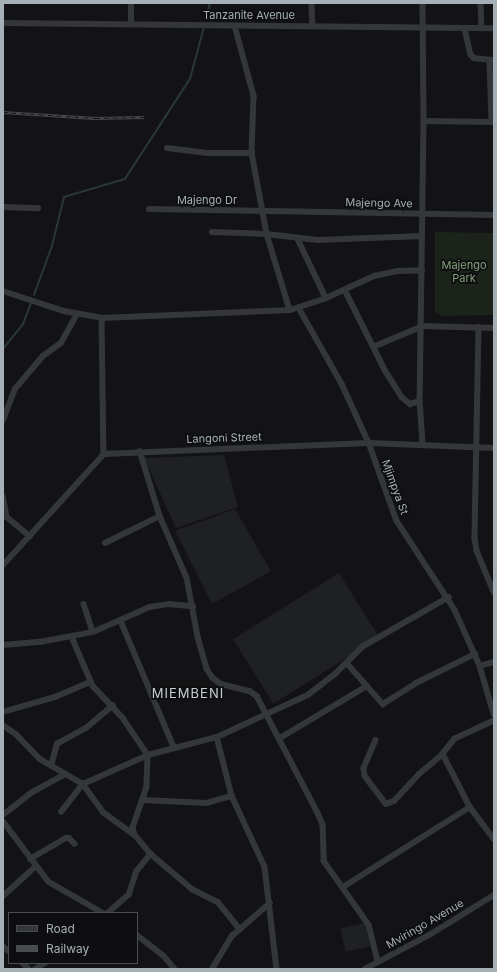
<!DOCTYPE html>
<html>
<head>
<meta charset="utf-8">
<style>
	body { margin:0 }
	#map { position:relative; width:497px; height:972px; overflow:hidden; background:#131315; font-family:Inter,sans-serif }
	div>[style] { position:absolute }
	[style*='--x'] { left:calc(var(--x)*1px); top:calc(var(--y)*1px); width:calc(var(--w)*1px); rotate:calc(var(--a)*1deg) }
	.built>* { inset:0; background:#1f2022; transform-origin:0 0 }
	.green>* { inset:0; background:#1c231b }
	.stream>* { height:1.5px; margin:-0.75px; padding:0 0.75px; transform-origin:0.75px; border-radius:0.75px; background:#293739 }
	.minor>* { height:5.5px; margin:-2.75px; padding:0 2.75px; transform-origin:2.75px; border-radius:2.75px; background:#34373a }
	.rail>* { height:3px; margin-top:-1.5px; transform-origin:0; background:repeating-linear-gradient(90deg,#0e0e10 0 4.5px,#474b4f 0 9px); box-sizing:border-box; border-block:1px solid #474b4f }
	span { translate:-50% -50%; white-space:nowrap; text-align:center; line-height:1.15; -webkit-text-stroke:3.5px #0e0e10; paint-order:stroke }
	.street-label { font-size:11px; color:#a4afb6 }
	.park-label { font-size:11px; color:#84a27a }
	.quarter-label { font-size:13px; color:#c5ccd2; letter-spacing:1px }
	.frame { position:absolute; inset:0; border:4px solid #a4afb6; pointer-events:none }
	.legend { position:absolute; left:8px; top:912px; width:130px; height:52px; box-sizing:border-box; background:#0e0e10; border:1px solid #4a4e52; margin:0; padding:5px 7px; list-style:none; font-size:12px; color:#a4afb6 }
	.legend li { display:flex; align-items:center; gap:8px; height:20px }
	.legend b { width:20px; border:1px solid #4a4e52 }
</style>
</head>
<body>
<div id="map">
	<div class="built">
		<i style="clip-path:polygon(224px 455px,238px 507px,176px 528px,144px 458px)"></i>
		<i style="clip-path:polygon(235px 509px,271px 571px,212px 604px,175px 531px)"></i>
		<i style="left:339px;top:573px;width:76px;height:125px;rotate:58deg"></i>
		<i style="left:365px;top:923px;width:24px;height:25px;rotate:78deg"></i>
	</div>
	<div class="green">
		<i style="clip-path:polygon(435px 232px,494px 233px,494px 315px,442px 316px,435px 312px)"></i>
	</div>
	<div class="stream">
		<i style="--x:207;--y:16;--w:13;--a:-77"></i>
		<i style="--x:34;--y:295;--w:52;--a:-69.8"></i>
		<i style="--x:52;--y:246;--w:50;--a:-76.2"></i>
		<i style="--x:64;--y:197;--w:64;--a:-16.4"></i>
		<i style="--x:125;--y:179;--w:119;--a:-57"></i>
		<i style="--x:190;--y:79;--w:54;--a:-74.9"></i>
		<i style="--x:3;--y:349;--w:32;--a:-51"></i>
		<i style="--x:23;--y:324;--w:22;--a:-69"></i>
	</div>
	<div class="minor">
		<i style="--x:312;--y:3;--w:23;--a:88"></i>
		<i style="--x:423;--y:3;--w:118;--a:89.5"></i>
		<i style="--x:424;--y:121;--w:280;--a:90.8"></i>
		<i style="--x:420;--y:401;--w:43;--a:86"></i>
		<i style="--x:481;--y:3;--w:25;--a:88"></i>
		<i style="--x:3;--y:23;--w:491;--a:0.6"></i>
		<i style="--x:131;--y:24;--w:21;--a:-90"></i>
		<i style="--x:235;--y:26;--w:73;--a:74.8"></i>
		<i style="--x:254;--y:96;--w:57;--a:92"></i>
		<i style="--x:252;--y:153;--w:82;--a:79.5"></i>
		<i style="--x:267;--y:234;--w:79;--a:73.2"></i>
		<i style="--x:465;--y:29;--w:26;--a:77"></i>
		<i style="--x:471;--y:54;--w:5;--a:53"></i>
		<i style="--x:474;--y:58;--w:20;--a:6"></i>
		<i style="--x:490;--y:61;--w:61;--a:88.1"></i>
		<i style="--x:424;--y:121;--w:70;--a:0.8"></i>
		<i style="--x:167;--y:148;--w:41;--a:7"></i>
		<i style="--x:208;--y:153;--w:44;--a:0"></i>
		<i style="--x:3;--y:207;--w:35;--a:2"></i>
		<i style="--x:149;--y:209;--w:345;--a:1"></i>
		<i style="--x:212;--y:232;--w:55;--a:2.1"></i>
		<i style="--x:267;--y:234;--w:51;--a:6.7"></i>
		<i style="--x:318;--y:240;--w:104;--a:-2.2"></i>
		<i style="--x:298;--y:239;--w:65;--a:64.6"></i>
		<i style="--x:345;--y:290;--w:89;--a:63.4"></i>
		<i style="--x:385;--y:370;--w:32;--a:58"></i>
		<i style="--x:402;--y:397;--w:11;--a:41"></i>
		<i style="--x:410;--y:404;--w:10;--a:-17"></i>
		<i style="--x:3;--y:291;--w:64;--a:18.2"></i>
		<i style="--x:64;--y:311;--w:39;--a:10"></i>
		<i style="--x:102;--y:318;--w:188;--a:-2.4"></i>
		<i style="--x:290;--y:310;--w:38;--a:-18"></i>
		<i style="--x:326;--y:298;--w:53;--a:-24.6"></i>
		<i style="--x:374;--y:276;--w:25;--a:-12"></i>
		<i style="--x:398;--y:271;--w:24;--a:-2"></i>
		<i style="--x:299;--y:308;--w:87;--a:60.5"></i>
		<i style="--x:342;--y:384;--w:65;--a:65.4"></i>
		<i style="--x:369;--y:443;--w:83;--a:70.3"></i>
		<i style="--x:397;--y:521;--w:106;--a:56.9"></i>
		<i style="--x:455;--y:610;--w:61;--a:65.9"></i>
		<i style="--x:480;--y:666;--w:50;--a:73.7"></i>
		<i style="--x:102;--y:318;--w:136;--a:89.2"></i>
		<i style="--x:479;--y:327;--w:211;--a:91.1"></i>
		<i style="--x:475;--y:538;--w:13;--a:81"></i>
		<i style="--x:477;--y:551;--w:44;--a:67.5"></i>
		<i style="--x:373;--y:347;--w:54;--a:-22.8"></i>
		<i style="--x:423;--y:326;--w:71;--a:1.6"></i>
		<i style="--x:3;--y:420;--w:33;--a:-69"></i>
		<i style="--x:15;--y:389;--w:43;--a:-49.7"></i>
		<i style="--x:43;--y:356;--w:22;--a:-36"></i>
		<i style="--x:61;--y:343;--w:33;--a:-61"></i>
		<i style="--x:140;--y:451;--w:68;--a:72.9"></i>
		<i style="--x:160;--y:516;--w:68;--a:66.5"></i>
		<i style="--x:187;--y:578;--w:60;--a:79.4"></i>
		<i style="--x:198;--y:637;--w:33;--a:74"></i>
		<i style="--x:207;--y:669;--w:11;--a:56"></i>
		<i style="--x:213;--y:678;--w:10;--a:37"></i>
		<i style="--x:221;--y:684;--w:30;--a:14"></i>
		<i style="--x:250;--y:691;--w:9;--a:36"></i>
		<i style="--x:257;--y:696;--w:132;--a:62.5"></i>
		<i style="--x:318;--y:813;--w:13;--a:67"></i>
		<i style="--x:323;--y:825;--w:36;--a:88"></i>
		<i style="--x:324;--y:861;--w:78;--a:54.9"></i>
		<i style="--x:369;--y:925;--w:38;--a:76"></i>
		<i style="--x:3;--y:496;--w:21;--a:79"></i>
		<i style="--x:7;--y:517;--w:30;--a:40"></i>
		<i style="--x:105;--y:543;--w:61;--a:-26.1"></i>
		<i style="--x:3;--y:565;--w:150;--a:-47.7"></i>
		<i style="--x:104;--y:454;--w:265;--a:-2.4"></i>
		<i style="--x:369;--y:443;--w:125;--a:2.3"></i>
		<i style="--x:84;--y:604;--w:29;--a:72"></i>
		<i style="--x:121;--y:621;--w:137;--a:67.2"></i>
		<i style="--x:72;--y:637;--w:53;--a:66.8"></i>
		<i style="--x:93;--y:686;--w:44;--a:46.8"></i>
		<i style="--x:123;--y:718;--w:45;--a:56"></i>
		<i style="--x:148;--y:755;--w:32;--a:92"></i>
		<i style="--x:147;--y:787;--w:43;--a:108.9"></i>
		<i style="--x:133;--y:828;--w:7;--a:74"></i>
		<i style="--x:135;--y:835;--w:25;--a:50"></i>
		<i style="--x:151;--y:854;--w:22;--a:129"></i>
		<i style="--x:137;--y:871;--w:25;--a:108"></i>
		<i style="--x:129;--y:895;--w:28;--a:139"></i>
		<i style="--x:3;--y:645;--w:37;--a:-5"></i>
		<i style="--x:40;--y:642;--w:54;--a:-10.7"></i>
		<i style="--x:93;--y:632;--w:62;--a:-23.7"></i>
		<i style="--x:150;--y:607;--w:18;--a:-9"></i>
		<i style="--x:168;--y:604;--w:25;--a:5"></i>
		<i style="--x:347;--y:663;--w:55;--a:48.7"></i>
		<i style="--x:383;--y:704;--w:39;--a:-32"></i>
		<i style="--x:416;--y:683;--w:66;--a:-26.2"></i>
		<i style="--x:480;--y:666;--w:15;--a:-16"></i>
		<i style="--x:3;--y:712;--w:54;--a:-16.1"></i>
		<i style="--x:55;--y:697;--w:39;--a:-23"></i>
		<i style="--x:494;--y:721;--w:43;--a:155.2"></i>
		<i style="--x:455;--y:739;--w:19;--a:129"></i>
		<i style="--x:443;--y:754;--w:59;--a:63"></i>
		<i style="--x:470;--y:807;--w:40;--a:53"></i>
		<i style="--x:3;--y:725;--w:16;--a:35"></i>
		<i style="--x:16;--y:734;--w:35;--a:46"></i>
		<i style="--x:40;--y:759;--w:50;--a:30.2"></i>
		<i style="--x:83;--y:784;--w:34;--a:54"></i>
		<i style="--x:103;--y:812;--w:39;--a:36"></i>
		<i style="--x:217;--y:737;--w:61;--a:75.7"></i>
		<i style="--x:232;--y:796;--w:78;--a:65.1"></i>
		<i style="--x:265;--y:867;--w:103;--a:83.3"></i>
		<i style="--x:280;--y:738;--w:101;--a:-30.9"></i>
		<i style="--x:376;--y:740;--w:30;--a:113"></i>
		<i style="--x:364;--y:768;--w:8;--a:83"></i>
		<i style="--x:365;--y:776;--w:35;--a:53"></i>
		<i style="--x:386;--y:804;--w:9;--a:-21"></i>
		<i style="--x:394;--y:801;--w:37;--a:-47"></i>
		<i style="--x:419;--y:774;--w:31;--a:-40"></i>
		<i style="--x:51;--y:766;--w:23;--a:-75"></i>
		<i style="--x:57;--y:744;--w:33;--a:-29"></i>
		<i style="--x:86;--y:728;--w:35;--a:-40"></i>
		<i style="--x:143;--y:800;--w:64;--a:2.7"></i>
		<i style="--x:207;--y:803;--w:26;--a:-16"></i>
		<i style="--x:61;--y:812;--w:36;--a:-52"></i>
		<i style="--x:83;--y:784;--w:71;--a:-24"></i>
		<i style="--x:148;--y:755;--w:71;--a:-14.6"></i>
		<i style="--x:217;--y:737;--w:100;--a:-24.8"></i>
		<i style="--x:308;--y:695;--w:33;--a:-38"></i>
		<i style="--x:334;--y:675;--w:40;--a:-45"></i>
		<i style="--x:362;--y:647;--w:100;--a:-29.9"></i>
		<i style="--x:3;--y:815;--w:36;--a:-38"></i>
		<i style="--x:31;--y:793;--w:39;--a:-29"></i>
		<i style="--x:3;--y:821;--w:76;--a:53"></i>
		<i style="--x:49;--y:882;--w:62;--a:29.9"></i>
		<i style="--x:151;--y:854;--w:54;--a:40.5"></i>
		<i style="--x:192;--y:889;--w:29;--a:27"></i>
		<i style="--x:218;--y:902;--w:35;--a:51"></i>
		<i style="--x:30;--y:859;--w:42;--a:-30.3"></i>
		<i style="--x:66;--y:838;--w:3;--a:0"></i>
		<i style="--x:69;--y:838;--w:8;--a:45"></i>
		<i style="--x:343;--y:887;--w:150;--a:-32.2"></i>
		<i style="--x:3;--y:896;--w:43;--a:-42.2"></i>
		<i style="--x:137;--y:935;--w:34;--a:38"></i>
		<i style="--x:164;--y:956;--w:17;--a:50"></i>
		<i style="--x:3;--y:946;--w:8;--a:40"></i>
		<i style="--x:23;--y:963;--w:8;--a:45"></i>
		<i style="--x:35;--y:969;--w:12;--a:-31"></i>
		<i style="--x:212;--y:969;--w:39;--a:-59"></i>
		<i style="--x:232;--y:936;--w:50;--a:-41"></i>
		<i style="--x:365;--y:969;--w:75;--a:-27.9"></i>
		<i style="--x:431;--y:934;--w:74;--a:-31.8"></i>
	</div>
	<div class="rail">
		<i style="--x:3;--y:112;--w:92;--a:3.7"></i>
		<i style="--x:95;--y:118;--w:49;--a:-1.2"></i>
	</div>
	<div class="street-label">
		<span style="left:249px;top:15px">Tanzanite Avenue</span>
		<span style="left:207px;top:200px">Majengo Dr</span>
		<span style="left:379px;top:203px;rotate:1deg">Majengo Ave</span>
		<span style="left:224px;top:438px;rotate:-2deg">Langoni Street</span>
		<span style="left:395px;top:487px;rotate:70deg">Mjimpya St</span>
		<span style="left:425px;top:924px;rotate:-30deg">Mviringo Avenue</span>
	</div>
	<div class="park-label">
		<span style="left:464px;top:272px">Majengo<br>Park</span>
	</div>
	<div class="quarter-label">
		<span style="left:188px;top:693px">MIEMBENI</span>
	</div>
	<div class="frame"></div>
	<ul class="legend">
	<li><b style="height:5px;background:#34373a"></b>Road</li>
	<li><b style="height:5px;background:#474b4f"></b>Railway</li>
	</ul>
</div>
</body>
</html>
